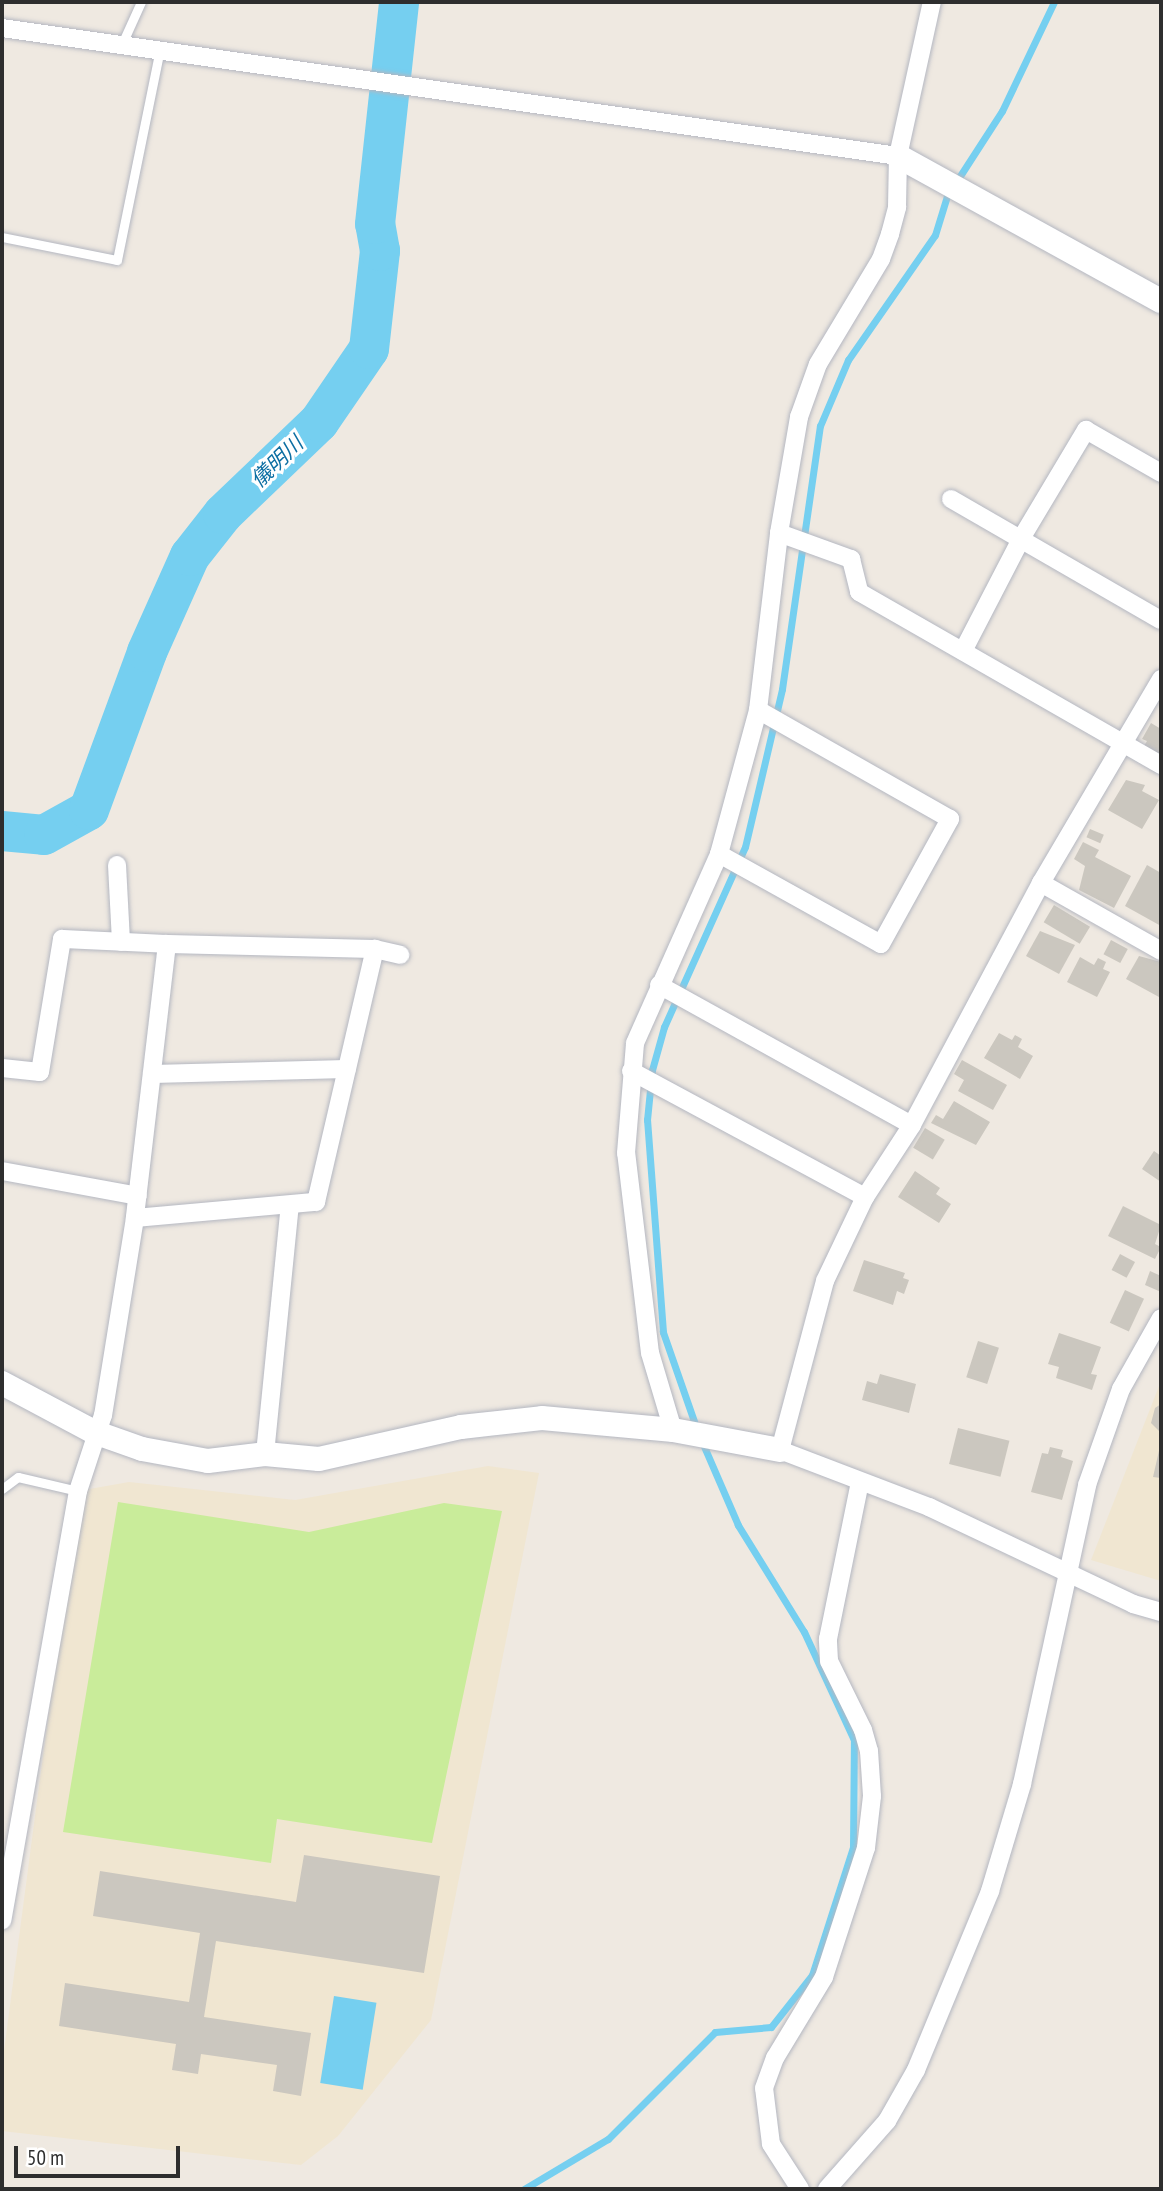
<!DOCTYPE html>
<html>
<head>
<meta charset="utf-8">
<style>
	body { margin:0 }
	#map { position:relative; width:1163px; height:2191px; overflow:hidden; background:#efe9e1; font-family:"PT Sans Narrow","Noto Sans JP",sans-serif }
	div>[style] { position:absolute }
	[style*='--x'] { left:calc(var(--x)*1px); top:calc(var(--y)*1px); width:calc(var(--w)*1px); rotate:calc(var(--a)*1deg) }
	.education>* { inset:0; background:#f0e6d1 }
	.pitch>* { inset:0; background:#c9ec9a }
	.water>* { inset:0; background:#75cff0; transform-origin:0 0 }
	.stream>* { height:7px; margin:-3.5px; padding:0 3.5px; transform-origin:3.5px; border-radius:3.5px; background:#75cff0 }
	.river>* { height:40px; margin:-20px; padding:0 20px; transform-origin:20px; border-radius:20px; background:#75cff0 }
	.building>* { inset:0; background:#cbc7bf; transform-origin:0 0 }
	.roads { filter:drop-shadow(0 0 2px #b4b7c1) drop-shadow(0 0 2px #b4b7c1) }
	.lane>* { height:9px; margin:-4.5px; padding:0 4.5px; transform-origin:4.5px; border-radius:4.5px; background:#fff }
	.street>* { height:18px; margin:-9px; padding:0 9px; transform-origin:9px; border-radius:9px; background:#fff }
	.secondary>* { height:24px; margin:-12px; padding:0 12px; transform-origin:12px; border-radius:12px; background:#fff }
	span { translate:-50% -50%; white-space:nowrap; text-align:center; line-height:1.15; -webkit-text-stroke:6px #fff; paint-order:stroke }
	.water-label { font-size:21px; color:#0d6fa3; font-style:italic }
	.frame { position:absolute; inset:0; border:4px solid #2e2e2e; pointer-events:none }
	.scale { position:absolute; left:14px; top:2146px; width:166px; height:32px; box-sizing:border-box; border:4px solid #2e2e2e; border-top:0; padding-left:9px; font-size:21px; line-height:24px; white-space:nowrap; color:#2e2e2e; -webkit-text-stroke:5px #fff; paint-order:stroke }
</style>
</head>
<body>
<div id="map">
	<div class="education">
		<i style="clip-path:polygon(1161px 1381px,1161px 1581px,1091px 1560px)"></i>
		<i style="clip-path:polygon(488px 1466px,539px 1473px,431px 2020px,338px 2136px,301px 2165px,2px 2131px,2px 2066px,78px 1491px,129px 1482px,295px 1500px)"></i>
	</div>
	<div class="pitch">
		<i style="clip-path:polygon(118px 1502px,309px 1532px,444px 1503px,502px 1511px,432px 1843px,277px 1819px,271px 1863px,63px 1832px)"></i>
	</div>
	<div class="water">
		<i style="left:334px;top:1996px;width:43px;height:88px;rotate:9deg"></i>
	</div>
	<div class="stream">
		<i style="--x:696;--y:1427;--w:101;--a:-109.2"></i>
		<i style="--x:663;--y:1332;--w:213;--a:-94.3"></i>
		<i style="--x:647;--y:1120;--w:50;--a:-84.3"></i>
		<i style="--x:652;--y:1070;--w:45;--a:-74.4"></i>
		<i style="--x:664;--y:1027;--w:197;--a:-65.8"></i>
		<i style="--x:745;--y:847;--w:162;--a:-76.8"></i>
		<i style="--x:782;--y:689;--w:266;--a:-81.8"></i>
		<i style="--x:820;--y:426;--w:72;--a:-67"></i>
		<i style="--x:848;--y:360;--w:152;--a:-55.2"></i>
		<i style="--x:935;--y:235;--w:41;--a:-72.9"></i>
		<i style="--x:947;--y:196;--w:101;--a:-57.1"></i>
		<i style="--x:1002;--y:111;--w:121;--a:-64.5"></i>
		<i style="--x:524;--y:2189;--w:98;--a:-30.8"></i>
		<i style="--x:608;--y:2139;--w:151;--a:-45"></i>
		<i style="--x:715;--y:2032;--w:56;--a:-5.1"></i>
		<i style="--x:771;--y:2027;--w:66;--a:-51.7"></i>
		<i style="--x:812;--y:1975;--w:134;--a:-72.2"></i>
		<i style="--x:853;--y:1847;--w:107;--a:-89.5"></i>
		<i style="--x:854;--y:1740;--w:119;--a:-114.8"></i>
		<i style="--x:804;--y:1632;--w:126;--a:-121.7"></i>
		<i style="--x:738;--y:1525;--w:90;--a:-113.4"></i>
	</div>
	<div class="river">
		<i style="--x:2;--y:831;--w:42;--a:5.4"></i>
		<i style="--x:44;--y:835;--w:51;--a:-29.1"></i>
		<i style="--x:89;--y:810;--w:168;--a:-69.8"></i>
		<i style="--x:147;--y:652;--w:105;--a:-65.9"></i>
		<i style="--x:190;--y:556;--w:53;--a:-51.8"></i>
		<i style="--x:223;--y:514;--w:133;--a:-43.8"></i>
		<i style="--x:319;--y:422;--w:88;--a:-55.6"></i>
		<i style="--x:369;--y:349;--w:99;--a:-83.6"></i>
		<i style="--x:380;--y:251;--w:27;--a:-100"></i>
		<i style="--x:375;--y:224;--w:223;--a:-83.8"></i>
	</div>
	<div class="building">
		<i style="clip-path:polygon(1151px 723px,1161px 729px,1161px 757px,1144px 746px,1147px 741px,1142px 739px)"></i>
		<i style="clip-path:polygon(1126px 780px,1145px 785px,1142px 791px,1159px 800px,1142px 829px,1108px 810px)"></i>
		<i style="left:1090px;top:829px;width:15px;height:9px;rotate:23deg"></i>
		<i style="clip-path:polygon(1083px 842px,1099px 850px,1095px 857px,1131px 876px,1114px 908px,1079px 890px,1085px 866px,1074px 859px)"></i>
		<i style="clip-path:polygon(1147px 865px,1161px 873px,1161px 926px,1125px 906px)"></i>
		<i style="left:1054px;top:905px;width:42px;height:20px;rotate:31deg"></i>
		<i style="clip-path:polygon(1040px 931px,1075px 945px,1059px 974px,1026px 956px)"></i>
		<i style="left:1111px;top:940px;width:19px;height:16px;rotate:28deg"></i>
		<i style="clip-path:polygon(1139px 956px,1161px 962px,1159px 997px,1126px 979px)"></i>
		<i style="clip-path:polygon(1080px 957px,1094px 965px,1098px 958px,1106px 962px,1103px 969px,1110px 972px,1097px 997px,1067px 982px)"></i>
		<i style="clip-path:polygon(999px 1033px,1012px 1040px,1015px 1035px,1022px 1039px,1018px 1047px,1033px 1056px,1020px 1079px,984px 1058px)"></i>
		<i style="clip-path:polygon(962px 1060px,1007px 1085px,993px 1110px,958px 1091px,964px 1080px,954px 1074px)"></i>
		<i style="clip-path:polygon(954px 1101px,990px 1122px,976px 1145px,931px 1123px,936px 1115px,943px 1119px)"></i>
		<i style="left:925px;top:1128px;width:23px;height:23px;rotate:31deg"></i>
		<i style="clip-path:polygon(1154px 1151px,1161px 1156px,1161px 1182px,1142px 1169px)"></i>
		<i style="clip-path:polygon(915px 1171px,940px 1188px,936px 1194px,951px 1204px,939px 1223px,898px 1197px)"></i>
		<i style="clip-path:polygon(1123px 1206px,1161px 1225px,1155px 1244px,1161px 1247px,1155px 1259px,1108px 1236px)"></i>
		<i style="left:1120px;top:1254px;width:17px;height:18px;rotate:28deg"></i>
		<i style="clip-path:polygon(864px 1260px,905px 1273px,903px 1278px,909px 1280px,904px 1294px,897px 1291px,893px 1305px,853px 1291px)"></i>
		<i style="clip-path:polygon(1150px 1271px,1161px 1276px,1161px 1292px,1145px 1285px)"></i>
		<i style="left:1125px;top:1290px;width:21px;height:36px;rotate:25deg"></i>
		<i style="clip-path:polygon(1059px 1333px,1101px 1347px,1091px 1374px,1097px 1375px,1092px 1390px,1056px 1378px,1059px 1367px,1048px 1364px)"></i>
		<i style="left:978px;top:1341px;width:22px;height:38px;rotate:18deg"></i>
		<i style="clip-path:polygon(880px 1374px,916px 1384px,909px 1413px,862px 1400px,867px 1381px,877px 1384px)"></i>
		<i style="clip-path:polygon(1161px 1404px,1161px 1433px,1151px 1423px,1155px 1408px)"></i>
		<i style="left:958px;top:1428px;width:53px;height:37px;rotate:14deg"></i>
		<i style="clip-path:polygon(1161px 1442px,1161px 1478px,1153px 1477px)"></i>
		<i style="clip-path:polygon(1050px 1447px,1063px 1450px,1061px 1457px,1073px 1461px,1062px 1500px,1031px 1492px,1042px 1453px,1048px 1454px)"></i>
		<i style="clip-path:polygon(304px 1855px,440px 1876px,424px 1973px,216px 1941px,204px 2017px,311px 2033px,301px 2096px,273px 2091px,277px 2065px,201px 2054px,198px 2074px,172px 2070px,176px 2044px,59px 2026px,65px 1983px,189px 2002px,200px 1933px,93px 1916px,100px 1871px,296px 1902px)"></i>
	</div>
	<div class="roads">
		<div class="lane">
			<i style="--x:121;--y:46;--w:48;--a:-65.6"></i>
			<i style="--x:2;--y:237;--w:117;--a:11.3"></i>
			<i style="--x:117;--y:260;--w:211;--a:-78.5"></i>
			<i style="--x:2;--y:1489;--w:20;--a:-37"></i>
			<i style="--x:18;--y:1477;--w:62;--a:13.1"></i>
		</div>
		<div class="street">
			<i style="--x:2;--y:28;--w:905;--a:8.13"></i>
			<i style="--x:951;--y:499;--w:242;--a:30"></i>
			<i style="--x:779;--y:533;--w:77;--a:19.9"></i>
			<i style="--x:851;--y:559;--w:34;--a:76"></i>
			<i style="--x:859;--y:592;--w:348;--a:29.8"></i>
			<i style="--x:963;--y:651;--w:128;--a:-62.6"></i>
			<i style="--x:1022;--y:537;--w:125;--a:-59.1"></i>
			<i style="--x:1086;--y:430;--w:86;--a:29.8"></i>
			<i style="--x:1161;--y:679;--w:237;--a:120.5"></i>
			<i style="--x:1041;--y:883;--w:274;--a:118.1"></i>
			<i style="--x:912;--y:1125;--w:86;--a:123.1"></i>
			<i style="--x:865;--y:1197;--w:93;--a:115.5"></i>
			<i style="--x:825;--y:1281;--w:175;--a:104.9"></i>
			<i style="--x:780;--y:1450;--w:160;--a:20.9"></i>
			<i style="--x:929;--y:1507;--w:226;--a:25.4"></i>
			<i style="--x:1133;--y:1604;--w:29;--a:16"></i>
			<i style="--x:719;--y:854;--w:185;--a:29.1"></i>
			<i style="--x:881;--y:944;--w:143;--a:-61.1"></i>
			<i style="--x:950;--y:819;--w:221;--a:-150.4"></i>
			<i style="--x:117;--y:865;--w:77;--a:87"></i>
			<i style="--x:1041;--y:883;--w:138;--a:29.5"></i>
			<i style="--x:375;--y:949;--w:26;--a:13"></i>
			<i style="--x:659;--y:985;--w:289;--a:29"></i>
			<i style="--x:2;--y:1068;--w:38;--a:6"></i>
			<i style="--x:40;--y:1072;--w:135;--a:-80.6"></i>
			<i style="--x:62;--y:939;--w:105;--a:2.7"></i>
			<i style="--x:167;--y:944;--w:276;--a:96.7"></i>
			<i style="--x:135;--y:1218;--w:200;--a:99.2"></i>
			<i style="--x:103;--y:1415;--w:80;--a:108.2"></i>
			<i style="--x:78;--y:1491;--w:436;--a:100"></i>
			<i style="--x:631;--y:1071;--w:266;--a:28.3"></i>
			<i style="--x:152;--y:1074;--w:195;--a:-1.5"></i>
			<i style="--x:2;--y:1171;--w:138;--a:10.4"></i>
			<i style="--x:135;--y:1218;--w:182;--a:-5.1"></i>
			<i style="--x:316;--y:1202;--w:260;--a:-76.9"></i>
			<i style="--x:375;--y:949;--w:208;--a:-178.6"></i>
			<i style="--x:673;--y:1430;--w:80;--a:-106.6"></i>
			<i style="--x:650;--y:1353;--w:201;--a:-96.8"></i>
			<i style="--x:626;--y:1153;--w:110;--a:-85.3"></i>
			<i style="--x:635;--y:1043;--w:207;--a:-66"></i>
			<i style="--x:719;--y:854;--w:149;--a:-74.8"></i>
			<i style="--x:758;--y:710;--w:178;--a:-83.2"></i>
			<i style="--x:779;--y:533;--w:118;--a:-80.2"></i>
			<i style="--x:799;--y:417;--w:56;--a:-70.3"></i>
			<i style="--x:818;--y:364;--w:122;--a:-59"></i>
			<i style="--x:881;--y:259;--w:27;--a:-70"></i>
			<i style="--x:890;--y:234;--w:28;--a:-75"></i>
			<i style="--x:897;--y:207;--w:51;--a:-88.9"></i>
			<i style="--x:898;--y:156;--w:158;--a:-77.6"></i>
			<i style="--x:265;--y:1454;--w:250;--a:-84.3"></i>
			<i style="--x:800;--y:2189;--w:54;--a:-122.8"></i>
			<i style="--x:771;--y:2144;--w:56;--a:-97.1"></i>
			<i style="--x:764;--y:2088;--w:32;--a:-70"></i>
			<i style="--x:775;--y:2058;--w:95;--a:-58.8"></i>
			<i style="--x:824;--y:1977;--w:136;--a:-72"></i>
			<i style="--x:866;--y:1848;--w:52;--a:-83.4"></i>
			<i style="--x:872;--y:1796;--w:45;--a:-93.8"></i>
			<i style="--x:869;--y:1751;--w:22;--a:-106"></i>
			<i style="--x:863;--y:1730;--w:77;--a:-116.2"></i>
			<i style="--x:829;--y:1661;--w:22;--a:-93"></i>
			<i style="--x:828;--y:1639;--w:160;--a:-78.5"></i>
			<i style="--x:827;--y:2189;--w:91;--a:-48.6"></i>
			<i style="--x:887;--y:2121;--w:59;--a:-60.4"></i>
			<i style="--x:916;--y:2070;--w:194;--a:-67.5"></i>
			<i style="--x:990;--y:1891;--w:112;--a:-73.3"></i>
			<i style="--x:1022;--y:1784;--w:306;--a:-77.7"></i>
			<i style="--x:1087;--y:1485;--w:102;--a:-70.5"></i>
			<i style="--x:1121;--y:1389;--w:81;--a:-60.6"></i>
		</div>
		<div class="secondary">
			<i style="--x:898;--y:156;--w:300;--a:28.9"></i>
			<i style="--x:2;--y:1383;--w:104;--a:28"></i>
			<i style="--x:94;--y:1432;--w:51;--a:19.5"></i>
			<i style="--x:142;--y:1449;--w:67;--a:10.3"></i>
			<i style="--x:208;--y:1461;--w:57;--a:-7"></i>
			<i style="--x:265;--y:1454;--w:54;--a:5.3"></i>
			<i style="--x:319;--y:1459;--w:146;--a:-12.7"></i>
			<i style="--x:461;--y:1427;--w:81;--a:-6.3"></i>
			<i style="--x:542;--y:1418;--w:132;--a:5.2"></i>
			<i style="--x:673;--y:1430;--w:109;--a:10.6"></i>
		</div>
	</div>
	<div class="water-label">
		<span style="left:277px;top:462px;rotate:-44deg">儀明川</span>
	</div>
	<div class="frame"></div>
	<div class="scale">50 m</div>
</div>
</body>
</html>
